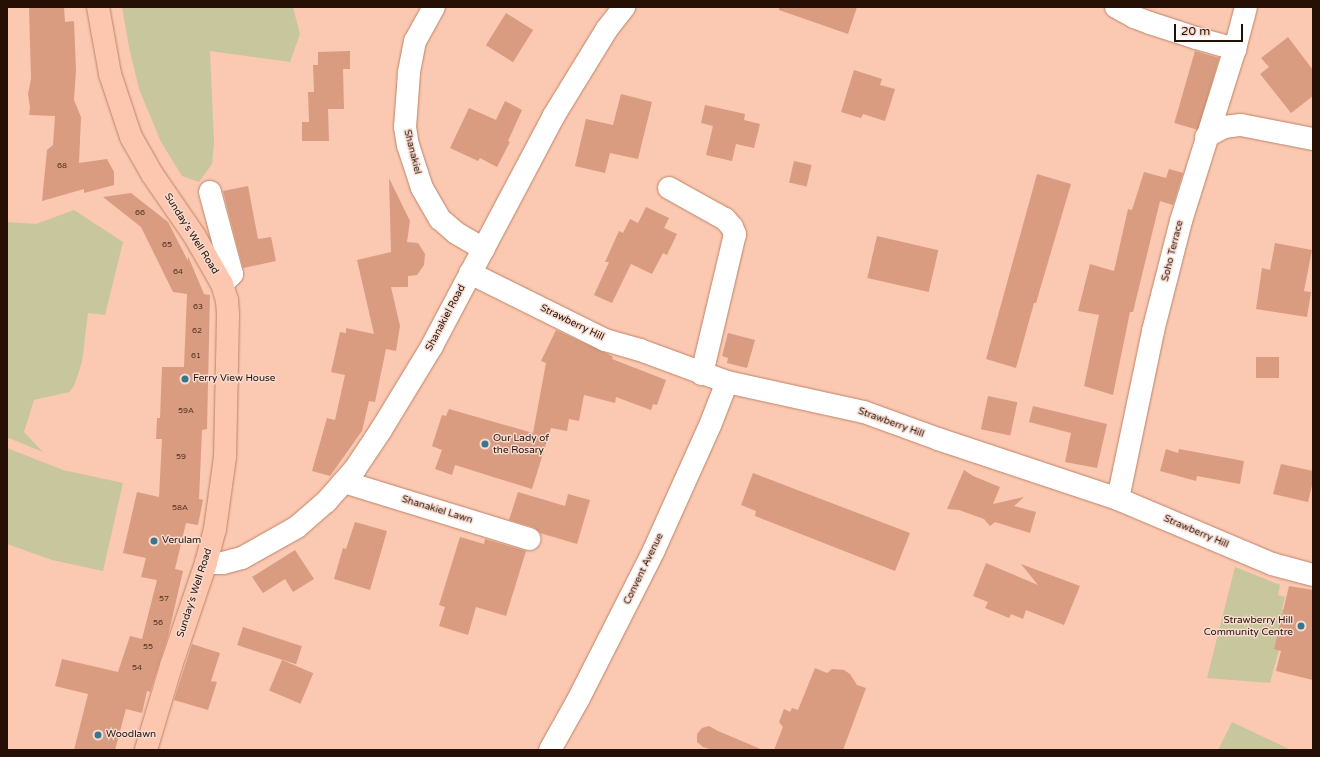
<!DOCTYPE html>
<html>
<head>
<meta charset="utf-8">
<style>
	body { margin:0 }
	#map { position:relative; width:1320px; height:757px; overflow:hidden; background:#fbc8b1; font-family:"Varela Round",sans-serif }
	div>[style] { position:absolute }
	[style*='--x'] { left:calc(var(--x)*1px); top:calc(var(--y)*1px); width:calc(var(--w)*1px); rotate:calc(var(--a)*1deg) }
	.green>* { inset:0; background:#c8c69c }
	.building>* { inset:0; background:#d99c80; transform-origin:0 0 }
	.roads { filter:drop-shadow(0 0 1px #be8368) drop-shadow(0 0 1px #be8368) }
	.minor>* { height:22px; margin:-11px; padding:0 11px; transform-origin:11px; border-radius:11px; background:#fff }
	.major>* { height:22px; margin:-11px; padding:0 11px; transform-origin:11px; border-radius:11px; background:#fdc7af }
	.dots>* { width:11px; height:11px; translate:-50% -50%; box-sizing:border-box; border:2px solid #f6dbd0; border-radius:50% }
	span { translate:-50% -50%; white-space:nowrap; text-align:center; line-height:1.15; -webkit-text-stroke:3px #f6dbd0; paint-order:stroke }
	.number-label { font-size:8px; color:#533324 }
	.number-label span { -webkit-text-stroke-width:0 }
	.street-label { font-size:10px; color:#261006 }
	.poi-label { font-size:10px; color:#261006 }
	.left { translate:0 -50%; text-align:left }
	.right { translate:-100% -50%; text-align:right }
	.frame { position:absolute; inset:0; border:8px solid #261006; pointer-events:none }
	.scale { position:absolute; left:1174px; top:24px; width:69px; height:18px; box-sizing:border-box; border:2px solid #261006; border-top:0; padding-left:5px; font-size:12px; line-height:14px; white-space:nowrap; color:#261006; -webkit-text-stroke:3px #f6dbd0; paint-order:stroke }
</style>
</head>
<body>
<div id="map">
	<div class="green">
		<i style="clip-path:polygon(122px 7px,293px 7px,300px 34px,290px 62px,210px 51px,214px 142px,212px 164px,199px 182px,182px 176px,161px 142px,139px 89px,129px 47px)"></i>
		<i style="clip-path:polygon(74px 210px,123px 242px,105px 315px,88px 313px,82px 362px,74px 386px,69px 392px,34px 400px,24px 432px,43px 452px,9px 438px,7px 440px,7px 222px,36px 224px)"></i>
		<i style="clip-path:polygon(7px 448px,63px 470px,123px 483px,103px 571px,52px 560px,7px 544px)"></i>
		<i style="clip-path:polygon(1235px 567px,1280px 585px,1278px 595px,1285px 597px,1282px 609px,1289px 612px,1270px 683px,1207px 678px)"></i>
		<i style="clip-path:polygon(1232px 722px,1291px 750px,1218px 750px)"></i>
	</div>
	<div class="building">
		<i style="clip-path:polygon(29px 7px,64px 7px,65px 22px,74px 21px,76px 70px,74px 100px,81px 117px,79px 163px,107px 159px,114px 172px,114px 185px,84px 193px,84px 189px,42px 201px,47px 150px,53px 145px,55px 116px,29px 115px,30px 107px,28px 94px,31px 79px)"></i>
		<i style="clip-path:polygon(779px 7px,857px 7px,848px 34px,779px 10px)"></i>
		<i style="left:506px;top:13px;width:32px;height:38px;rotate:32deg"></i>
		<i style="clip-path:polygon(1288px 37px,1313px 70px,1313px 96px,1291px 113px,1260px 74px,1269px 67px,1261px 58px)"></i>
		<i style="clip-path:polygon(350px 51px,350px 69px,343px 69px,344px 109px,328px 109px,329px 141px,302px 141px,302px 122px,309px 122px,308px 92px,314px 92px,313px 65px,318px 65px,318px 52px)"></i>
		<i style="left:1195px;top:51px;width:25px;height:75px;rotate:16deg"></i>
		<i style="clip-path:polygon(854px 70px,882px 79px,880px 85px,895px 89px,885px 121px,863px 114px,861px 118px,841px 112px)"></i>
		<i style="clip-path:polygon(621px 94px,652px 102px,638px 159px,610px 153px,605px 173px,575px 166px,586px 119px,613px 125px)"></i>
		<i style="clip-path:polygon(505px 101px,522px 110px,508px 141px,510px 142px,497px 167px,480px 158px,478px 161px,450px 148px,469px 108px,496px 120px)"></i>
		<i style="clip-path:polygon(705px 105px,745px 114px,744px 120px,760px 124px,754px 148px,736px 144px,732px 161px,706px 155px,713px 126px,701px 123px)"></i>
		<i style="left:794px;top:161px;width:18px;height:22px;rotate:13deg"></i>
		<i style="clip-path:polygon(1169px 169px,1183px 173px,1173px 205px,1160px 201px,1133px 312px,1130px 312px,1113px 395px,1084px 386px,1099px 315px,1078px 311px,1090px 264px,1114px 271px,1128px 209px,1132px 210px,1144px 172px,1166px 178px)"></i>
		<i style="clip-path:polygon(1037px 174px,1071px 184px,1036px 303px,1034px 303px,1016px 368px,986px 359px)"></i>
		<i style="clip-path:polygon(389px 178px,410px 221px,407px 242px,418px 243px,425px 254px,424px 265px,417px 275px,408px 276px,408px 287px,391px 287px,400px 326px,396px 351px,386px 349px,375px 402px,369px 401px,362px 431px,330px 476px,312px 471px,327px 418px,335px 420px,345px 375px,331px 372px,340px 332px,346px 333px,346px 328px,374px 334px,357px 260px,391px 252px)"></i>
		<i style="clip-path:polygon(248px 186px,258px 239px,271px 237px,276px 261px,243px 268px,223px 191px)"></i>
		<i style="clip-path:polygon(131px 193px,168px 222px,188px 261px,188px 256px,204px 294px,210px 295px,207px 429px,202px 430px,199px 499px,203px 500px,198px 525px,186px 523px,175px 569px,183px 571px,168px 636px,150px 692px,147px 691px,142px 713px,126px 709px,115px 750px,74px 750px,88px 694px,55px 686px,62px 659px,118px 672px,130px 636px,142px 639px,157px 580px,141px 577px,146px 558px,123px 553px,137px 492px,159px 497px,162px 439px,156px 439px,157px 418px,160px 418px,162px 367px,184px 367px,187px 294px,173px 292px,141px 227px,103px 197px)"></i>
		<i style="clip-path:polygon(646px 207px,669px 218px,664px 228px,677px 234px,667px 255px,663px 253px,652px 274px,631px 264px,612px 303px,594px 295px,609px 262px,605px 262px,619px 231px,623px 233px,630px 219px,638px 223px)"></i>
		<i style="left:877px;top:236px;width:63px;height:43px;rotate:13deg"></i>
		<i style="clip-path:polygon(1275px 243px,1312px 250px,1304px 291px,1311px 292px,1307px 317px,1256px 309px,1262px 268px,1270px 270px)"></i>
		<i style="clip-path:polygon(556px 330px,608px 354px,613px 357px,612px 359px,666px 380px,657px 405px,653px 404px,651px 410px,616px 397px,615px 403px,584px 395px,579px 421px,569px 419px,567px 431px,551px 428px,532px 489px,455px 465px,452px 475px,435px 469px,442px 450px,432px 446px,442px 415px,446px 416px,449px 409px,533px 433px,546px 363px,541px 361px)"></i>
		<i style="clip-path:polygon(728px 333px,755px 340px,747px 368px,727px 363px,728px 358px,722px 356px)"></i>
		<i style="left:1256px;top:357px;width:23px;height:21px"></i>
		<i style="left:988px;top:396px;width:30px;height:34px;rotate:12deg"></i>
		<i style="clip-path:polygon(1033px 406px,1107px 424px,1097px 468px,1065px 462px,1071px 433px,1029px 422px)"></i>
		<i style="clip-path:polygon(1166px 449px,1178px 453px,1179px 449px,1244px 461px,1240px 484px,1197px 476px,1196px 481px,1160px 471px)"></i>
		<i style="clip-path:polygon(1281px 464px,1313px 471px,1313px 481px,1308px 502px,1273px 494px)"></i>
		<i style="clip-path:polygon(964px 470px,973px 476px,1000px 487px,993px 504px,1024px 497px,1014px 506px,1036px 512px,1030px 533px,995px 522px,990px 526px,984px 519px,959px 510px,947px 509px)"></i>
		<i style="clip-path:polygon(753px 473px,910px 533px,895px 571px,755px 516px,756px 511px,741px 505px)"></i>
		<i style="clip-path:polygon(518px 492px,565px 506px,568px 494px,590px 500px,577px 544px,540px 533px,533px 527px,509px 520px)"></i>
		<i style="clip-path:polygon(355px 522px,387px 531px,370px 590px,334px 579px,343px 548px,346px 549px)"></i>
		<i style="clip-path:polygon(460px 537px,484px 544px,485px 539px,526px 551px,506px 616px,476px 607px,468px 635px,439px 626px,445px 607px,439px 605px)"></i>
		<i style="clip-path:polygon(295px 550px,314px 579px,293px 592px,285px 579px,263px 593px,252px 577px)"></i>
		<i style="clip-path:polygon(986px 563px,1038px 585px,1021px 564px,1080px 586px,1064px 625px,1026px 610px,1023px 619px,1011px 614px,1009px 618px,985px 608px,988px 602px,973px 596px)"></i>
		<i style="clip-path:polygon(1289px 586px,1313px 590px,1313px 680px,1276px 671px,1281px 651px,1274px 649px)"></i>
		<i style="left:243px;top:627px;width:62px;height:19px;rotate:18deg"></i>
		<i style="clip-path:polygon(192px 644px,220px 653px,211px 681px,217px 682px,208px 710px,174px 700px)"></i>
		<i style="left:282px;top:660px;width:34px;height:33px;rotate:23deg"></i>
		<i style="clip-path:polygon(815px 668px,827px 673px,832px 669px,844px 670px,850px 674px,857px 685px,866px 688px,843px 750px,774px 750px,783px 727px,779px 722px,784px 709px,790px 712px,792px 708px,798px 710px)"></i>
		<i style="clip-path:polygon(709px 726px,718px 731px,763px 750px,713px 750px,703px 747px,697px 742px,697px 734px,702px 728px)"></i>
	</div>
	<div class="roads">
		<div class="minor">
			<i style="--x:434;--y:7;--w:39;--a:119"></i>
			<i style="--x:415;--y:41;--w:33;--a:101"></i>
			<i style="--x:409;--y:73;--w:54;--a:94.2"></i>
			<i style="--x:405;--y:127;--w:18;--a:81"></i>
			<i style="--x:408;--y:145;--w:45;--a:72"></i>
			<i style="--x:422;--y:188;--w:36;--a:60"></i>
			<i style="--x:440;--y:219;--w:21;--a:41"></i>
			<i style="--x:456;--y:233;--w:32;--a:30"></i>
			<i style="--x:1116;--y:7;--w:21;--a:29"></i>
			<i style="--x:1134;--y:17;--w:17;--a:21"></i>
			<i style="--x:1150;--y:23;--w:48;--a:18.1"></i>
			<i style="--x:1196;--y:38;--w:41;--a:15.8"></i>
			<i style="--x:1206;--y:137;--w:21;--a:-29"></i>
			<i style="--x:1224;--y:127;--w:17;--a:-7"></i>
			<i style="--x:1241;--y:125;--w:73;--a:11"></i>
			<i style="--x:669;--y:188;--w:64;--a:29"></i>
			<i style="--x:725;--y:219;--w:11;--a:49"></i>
			<i style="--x:732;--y:227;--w:8;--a:67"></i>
			<i style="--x:735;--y:234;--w:144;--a:103.3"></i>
			<i style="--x:210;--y:192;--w:85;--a:75"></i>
			<i style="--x:232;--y:274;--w:14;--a:135"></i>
			<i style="--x:470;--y:273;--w:151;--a:26.4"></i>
			<i style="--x:605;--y:340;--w:36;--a:16"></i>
			<i style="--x:640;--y:350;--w:93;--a:20.2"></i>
			<i style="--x:727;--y:382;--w:140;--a:12.4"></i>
			<i style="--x:864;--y:412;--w:79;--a:20"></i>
			<i style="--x:938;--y:439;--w:190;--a:18.4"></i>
			<i style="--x:1118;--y:499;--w:167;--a:22.9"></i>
			<i style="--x:1272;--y:564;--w:42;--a:15"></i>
			<i style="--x:344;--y:482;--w:194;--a:17.1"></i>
			<i style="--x:1118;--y:499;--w:172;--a:-78.2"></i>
			<i style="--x:1153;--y:331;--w:114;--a:-75.7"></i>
			<i style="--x:1181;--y:221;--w:180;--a:-72.6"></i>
			<i style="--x:1235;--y:49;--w:43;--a:-75.3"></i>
			<i style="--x:206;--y:563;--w:17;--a:0"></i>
			<i style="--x:223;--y:563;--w:20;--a:-15"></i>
			<i style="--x:242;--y:558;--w:63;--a:-29.4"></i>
			<i style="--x:297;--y:527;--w:38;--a:-41"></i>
			<i style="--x:326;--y:502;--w:44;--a:-48.7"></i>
			<i style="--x:355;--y:469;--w:47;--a:-56.3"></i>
			<i style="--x:381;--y:430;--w:98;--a:-58.7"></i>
			<i style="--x:432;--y:346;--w:259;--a:-62.1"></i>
			<i style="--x:553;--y:117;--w:103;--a:-58.5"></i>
			<i style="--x:607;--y:29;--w:28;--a:-52"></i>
			<i style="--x:550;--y:750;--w:57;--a:-60.8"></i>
			<i style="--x:578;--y:700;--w:168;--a:-63.1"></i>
			<i style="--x:654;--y:550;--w:139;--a:-65.8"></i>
			<i style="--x:711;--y:423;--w:44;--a:-68.7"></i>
		</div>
		<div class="major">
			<i style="--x:98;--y:7;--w:68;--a:79.8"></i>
			<i style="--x:110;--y:74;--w:66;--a:71.6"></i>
			<i style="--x:131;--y:137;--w:43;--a:60.4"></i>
			<i style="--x:152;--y:174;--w:74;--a:55.5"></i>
			<i style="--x:194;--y:235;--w:56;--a:60.3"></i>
			<i style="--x:222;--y:284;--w:17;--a:73"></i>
			<i style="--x:227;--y:300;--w:15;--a:86"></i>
			<i style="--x:228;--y:315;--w:142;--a:91.2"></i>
			<i style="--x:225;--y:457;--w:73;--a:97.9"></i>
			<i style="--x:215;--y:529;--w:35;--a:105"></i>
			<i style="--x:206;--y:563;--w:109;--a:108.8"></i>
			<i style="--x:171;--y:666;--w:88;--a:106.6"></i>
		</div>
	</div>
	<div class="dots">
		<i style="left:185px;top:379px;background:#39758c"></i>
		<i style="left:485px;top:444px;background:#39758c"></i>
		<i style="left:154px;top:541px;background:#39758c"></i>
		<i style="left:1301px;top:626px;background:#39758c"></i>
		<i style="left:98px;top:735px;background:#39758c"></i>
	</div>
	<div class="number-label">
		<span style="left:62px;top:166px">68</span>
		<span style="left:140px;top:213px">66</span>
		<span style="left:167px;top:245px">65</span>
		<span style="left:178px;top:272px">64</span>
		<span style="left:198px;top:307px">63</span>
		<span style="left:197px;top:331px">62</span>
		<span style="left:196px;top:356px">61</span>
		<span style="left:186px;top:411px">59A</span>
		<span style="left:181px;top:457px">59</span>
		<span style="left:180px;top:508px">58A</span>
		<span style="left:164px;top:599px">57</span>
		<span style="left:158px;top:623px">56</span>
		<span style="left:148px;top:647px">55</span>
		<span style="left:137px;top:668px">54</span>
	</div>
	<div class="street-label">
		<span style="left:412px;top:152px;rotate:76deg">Shanakiel</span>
		<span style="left:191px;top:234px;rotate:58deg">Sunday's Well Road</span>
		<span style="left:1173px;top:251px;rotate:-76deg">Soho Terrace</span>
		<span style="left:446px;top:318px;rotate:-62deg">Shanakiel Road</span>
		<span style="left:572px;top:323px;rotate:26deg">Strawberry Hill</span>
		<span style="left:891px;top:423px;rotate:20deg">Strawberry Hill</span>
		<span style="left:437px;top:510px;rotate:17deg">Shanakiel Lawn</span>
		<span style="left:1196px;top:532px;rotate:23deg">Strawberry Hill</span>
		<span style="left:644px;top:569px;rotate:-64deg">Convent Avenue</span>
		<span style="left:195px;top:593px;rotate:-72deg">Sunday's Well Road</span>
	</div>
	<div class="poi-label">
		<span class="left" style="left:193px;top:379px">Ferry View House</span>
		<span class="left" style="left:493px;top:444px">Our Lady of<br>the Rosary</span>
		<span class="left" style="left:162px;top:541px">Verulam</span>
		<span class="right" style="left:1293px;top:626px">Strawberry Hill<br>Community Centre</span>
		<span class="left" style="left:106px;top:735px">Woodlawn</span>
	</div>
	<div class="frame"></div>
	<div class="scale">20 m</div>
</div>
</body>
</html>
